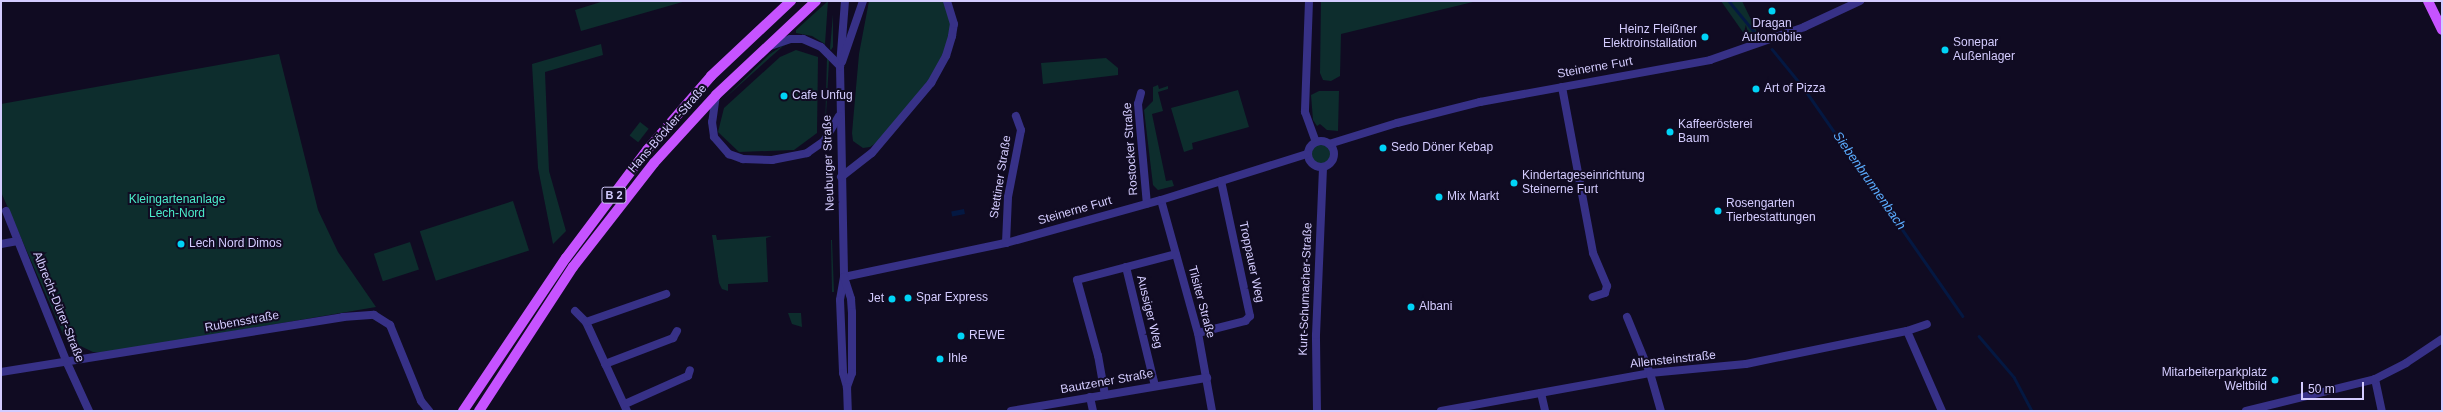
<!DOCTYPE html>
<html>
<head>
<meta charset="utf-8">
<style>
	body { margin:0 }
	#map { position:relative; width:2443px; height:412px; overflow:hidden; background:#100b22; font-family:Arial,sans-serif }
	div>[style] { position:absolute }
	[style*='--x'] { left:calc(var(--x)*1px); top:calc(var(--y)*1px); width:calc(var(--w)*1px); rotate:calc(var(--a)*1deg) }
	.green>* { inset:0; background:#0d2d2d; transform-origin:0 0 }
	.round { border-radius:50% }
	.water>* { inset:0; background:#041842; transform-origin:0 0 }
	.stream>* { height:2.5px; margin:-1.25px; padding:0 1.25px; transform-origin:1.25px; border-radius:1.25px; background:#041842 }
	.minor>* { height:8px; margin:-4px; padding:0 4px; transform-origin:4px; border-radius:4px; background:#373187 }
	.minor>.ring { margin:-4px; padding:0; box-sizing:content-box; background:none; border:8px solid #373187; border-radius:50% }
	.major>* { height:10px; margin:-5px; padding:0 5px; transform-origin:5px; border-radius:5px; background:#c653ff }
	.dots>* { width:11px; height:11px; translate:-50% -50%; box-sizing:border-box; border:2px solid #100b22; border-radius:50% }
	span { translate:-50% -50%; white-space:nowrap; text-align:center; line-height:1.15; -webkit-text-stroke:4px #100b22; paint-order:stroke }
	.shield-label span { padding:1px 3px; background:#100b22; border:1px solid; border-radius:3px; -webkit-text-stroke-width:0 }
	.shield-label { font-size:11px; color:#d4ccff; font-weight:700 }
	.poi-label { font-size:12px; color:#d4ccff }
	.right { translate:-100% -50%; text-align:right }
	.left { translate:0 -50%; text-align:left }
	.street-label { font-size:12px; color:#d4ccff }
	.park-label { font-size:12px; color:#4becca }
	.water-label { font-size:13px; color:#5aacff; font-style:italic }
	.frame { position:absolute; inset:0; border:2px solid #d4ccff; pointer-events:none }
	.scale { position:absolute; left:2301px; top:382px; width:63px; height:18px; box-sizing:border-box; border:2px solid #d4ccff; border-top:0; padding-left:5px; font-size:12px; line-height:14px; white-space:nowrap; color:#d4ccff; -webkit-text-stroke:3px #100b22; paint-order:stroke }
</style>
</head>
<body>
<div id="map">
	<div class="green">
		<i style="clip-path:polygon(604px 1px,686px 1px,581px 31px,575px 10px)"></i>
		<i style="clip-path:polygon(828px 1px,825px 44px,812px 36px,796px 33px,796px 30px)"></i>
		<i style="clip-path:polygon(869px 1px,952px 1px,948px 7px,951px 24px,944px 54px,928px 81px,879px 141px,870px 147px,863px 148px,853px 141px,852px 133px,859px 54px)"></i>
		<i style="clip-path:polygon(1321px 1px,1477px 1px,1341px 34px,1340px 76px,1331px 81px,1323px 80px,1320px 73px)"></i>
		<i style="clip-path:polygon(1721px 1px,1742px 1px,1758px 34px,1747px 38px)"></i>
		<i style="clip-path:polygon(833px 14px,833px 47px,831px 50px,830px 49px)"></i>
		<i style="clip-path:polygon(791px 41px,803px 43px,792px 42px,783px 46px,724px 99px,770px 54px,782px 46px)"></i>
		<i style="clip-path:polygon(601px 44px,603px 55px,545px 72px,549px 171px,566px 231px,553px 244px,538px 168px,532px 64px)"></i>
		<i style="clip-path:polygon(796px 50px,818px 57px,817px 133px,794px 150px,739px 152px,718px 132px,724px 108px,780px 57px)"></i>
		<i style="clip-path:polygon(279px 54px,318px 210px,338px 252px,376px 307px,105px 353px,93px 352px,74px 343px,63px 334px,1px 192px,1px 104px)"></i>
		<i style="clip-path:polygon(827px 57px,829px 61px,825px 133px)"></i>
		<i style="clip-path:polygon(1106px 58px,1118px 68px,1118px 75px,1043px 84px,1041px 63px)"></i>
		<i style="clip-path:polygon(1158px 85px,1159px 89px,1168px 86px,1168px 89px,1158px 92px,1163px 111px,1152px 114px,1166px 181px,1172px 180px,1174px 186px,1158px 190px,1153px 185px,1144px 110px,1153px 101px,1153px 87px)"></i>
		<i style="clip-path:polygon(1238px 90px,1249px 127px,1192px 143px,1193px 149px,1184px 152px,1171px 108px)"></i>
		<i style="clip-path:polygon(1319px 91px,1339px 91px,1338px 131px,1327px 130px,1320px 124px,1317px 126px,1313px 120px,1311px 95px)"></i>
		<i style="left:640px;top:122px;width:11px;height:17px;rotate:38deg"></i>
		<i class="round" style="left:1310px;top:143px;width:22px;height:22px"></i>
		<i style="left:513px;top:201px;width:52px;height:98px;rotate:72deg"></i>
		<i style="clip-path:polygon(712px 235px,716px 235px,717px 240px,772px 236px,766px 238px,768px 282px,728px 284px,728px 291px,722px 289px,719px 283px)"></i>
		<i style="clip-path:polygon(831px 240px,832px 240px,834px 292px,832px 292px)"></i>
		<i style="left:410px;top:242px;width:29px;height:38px;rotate:72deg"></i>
		<i style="clip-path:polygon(788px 313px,801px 313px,802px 327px,792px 324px)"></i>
	</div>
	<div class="water">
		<i style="left:964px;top:209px;width:5px;height:13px;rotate:79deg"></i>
	</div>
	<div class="stream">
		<i style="--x:1729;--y:1;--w:43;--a:50.7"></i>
		<i style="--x:1772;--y:49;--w:49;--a:50.8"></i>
		<i style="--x:1803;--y:87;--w:279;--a:55.1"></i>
		<i style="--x:1979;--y:336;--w:54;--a:49.5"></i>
		<i style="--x:2014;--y:377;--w:38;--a:62"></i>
	</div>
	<div class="minor">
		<i style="--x:845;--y:1;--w:65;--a:94.4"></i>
		<i style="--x:840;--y:66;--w:211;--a:88.9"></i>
		<i style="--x:844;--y:277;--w:23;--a:100"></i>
		<i style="--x:840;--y:300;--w:73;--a:87.6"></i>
		<i style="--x:843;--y:373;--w:15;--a:74"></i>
		<i style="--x:1309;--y:1;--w:111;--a:92.1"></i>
		<i style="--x:1305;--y:112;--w:32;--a:70"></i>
		<i style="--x:770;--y:46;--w:21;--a:-19"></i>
		<i style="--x:790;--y:39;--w:13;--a:0"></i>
		<i style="--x:803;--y:39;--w:20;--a:24"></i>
		<i style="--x:821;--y:47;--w:27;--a:45"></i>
		<i style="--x:842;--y:62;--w:65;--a:-71"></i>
		<i style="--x:1562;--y:87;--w:169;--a:79.4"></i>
		<i style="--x:1593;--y:253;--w:36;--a:67"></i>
		<i style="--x:1607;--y:286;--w:7;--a:106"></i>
		<i style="--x:1605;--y:293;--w:13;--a:162"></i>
		<i style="--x:1141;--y:93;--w:11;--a:105"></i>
		<i style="--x:1138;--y:104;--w:100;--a:84.9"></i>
		<i style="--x:716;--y:95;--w:27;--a:98"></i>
		<i style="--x:712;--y:122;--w:15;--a:82"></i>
		<i style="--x:714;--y:137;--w:23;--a:49"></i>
		<i style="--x:729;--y:154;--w:15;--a:20"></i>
		<i style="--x:743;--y:159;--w:29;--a:2"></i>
		<i style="--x:772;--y:160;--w:36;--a:-11"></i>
		<i style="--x:807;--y:153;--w:21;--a:-35"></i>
		<i style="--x:824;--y:141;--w:29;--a:-59"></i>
		<i class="ring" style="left:1308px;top:141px;width:18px;height:18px"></i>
		<i style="--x:1329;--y:144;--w:71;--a:-17.2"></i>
		<i style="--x:1397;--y:123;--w:86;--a:-14.2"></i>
		<i style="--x:1480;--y:102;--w:234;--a:-10.3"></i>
		<i style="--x:1710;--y:60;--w:100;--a:-19.3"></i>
		<i style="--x:1804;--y:27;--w:62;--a:-24.9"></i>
		<i style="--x:841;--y:177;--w:39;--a:-38"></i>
		<i style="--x:872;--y:153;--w:92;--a:-49.9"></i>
		<i style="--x:931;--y:83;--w:31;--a:-61"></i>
		<i style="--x:946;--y:56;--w:21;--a:-73"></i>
		<i style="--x:952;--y:36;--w:12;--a:-81"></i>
		<i style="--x:954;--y:24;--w:24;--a:-107"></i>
		<i style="--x:1161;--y:200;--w:138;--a:74.5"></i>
		<i style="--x:1198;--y:333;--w:79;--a:79.8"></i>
		<i style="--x:6;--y:211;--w:164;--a:68.1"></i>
		<i style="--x:67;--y:363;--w:53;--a:65.4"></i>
		<i style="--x:1006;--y:243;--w:46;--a:-87.5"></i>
		<i style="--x:1008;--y:197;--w:68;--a:-79"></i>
		<i style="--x:1021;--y:130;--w:15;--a:-110"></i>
		<i style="--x:1;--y:244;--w:17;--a:-10"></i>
		<i style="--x:1126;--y:267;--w:122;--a:76.3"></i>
		<i style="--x:844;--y:277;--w:166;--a:-11.9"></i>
		<i style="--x:1006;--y:243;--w:161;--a:-15.5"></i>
		<i style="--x:1161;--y:200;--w:153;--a:-17.5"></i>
		<i style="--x:844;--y:277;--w:23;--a:72"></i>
		<i style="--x:851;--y:299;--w:13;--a:86"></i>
		<i style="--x:852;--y:312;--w:61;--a:90"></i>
		<i style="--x:852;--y:373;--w:15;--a:110"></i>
		<i style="--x:847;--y:387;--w:24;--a:88"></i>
		<i style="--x:575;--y:311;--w:16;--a:45"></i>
		<i style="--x:586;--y:322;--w:98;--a:65.3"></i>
		<i style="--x:1627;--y:317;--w:61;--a:67.7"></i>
		<i style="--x:1650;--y:373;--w:40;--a:74"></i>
		<i style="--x:586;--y:322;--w:85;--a:-19.3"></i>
		<i style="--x:1907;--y:331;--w:87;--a:66.4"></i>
		<i style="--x:1198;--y:333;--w:49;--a:-14.3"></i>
		<i style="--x:1245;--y:321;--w:7;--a:-45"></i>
		<i style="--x:1250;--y:316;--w:138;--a:-102.1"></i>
		<i style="--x:605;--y:364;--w:73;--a:-20.9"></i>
		<i style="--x:673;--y:338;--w:8;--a:-60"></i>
		<i style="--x:1;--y:372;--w:346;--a:-9.1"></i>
		<i style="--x:343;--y:317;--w:31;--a:-4"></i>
		<i style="--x:374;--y:315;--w:19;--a:32"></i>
		<i style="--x:390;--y:325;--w:82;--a:67.8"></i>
		<i style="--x:421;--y:401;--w:13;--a:51"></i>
		<i style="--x:2375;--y:379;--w:33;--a:78"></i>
		<i style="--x:1541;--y:393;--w:18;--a:77"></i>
		<i style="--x:1105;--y:395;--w:40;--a:-100"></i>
		<i style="--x:1098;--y:356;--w:79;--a:-105.4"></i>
		<i style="--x:1077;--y:280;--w:102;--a:-14.7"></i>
		<i style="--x:1090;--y:397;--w:14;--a:78"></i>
		<i style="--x:625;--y:404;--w:69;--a:-24"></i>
		<i style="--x:688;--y:376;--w:6;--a:-72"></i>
		<i style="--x:1011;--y:411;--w:199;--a:-9.6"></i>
		<i style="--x:1317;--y:411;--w:76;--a:-90.8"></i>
		<i style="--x:1316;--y:335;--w:168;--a:-87.6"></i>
		<i style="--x:1441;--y:411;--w:212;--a:-10.3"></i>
		<i style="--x:1650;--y:373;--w:96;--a:-5.4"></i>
		<i style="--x:1746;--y:364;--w:164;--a:-11.6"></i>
		<i style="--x:1907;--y:331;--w:21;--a:-19"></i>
		<i style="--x:2246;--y:411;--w:133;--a:-13.9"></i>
		<i style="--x:2375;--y:379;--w:35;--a:-27"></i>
		<i style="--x:2406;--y:363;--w:43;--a:-33.7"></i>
	</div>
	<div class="major">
		<i style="--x:2428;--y:1;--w:32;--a:64"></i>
		<i style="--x:463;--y:411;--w:184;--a:-56.1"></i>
		<i style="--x:566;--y:258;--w:135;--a:-53.1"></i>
		<i style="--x:647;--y:150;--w:98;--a:-49.1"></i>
		<i style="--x:711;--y:76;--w:110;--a:-43.2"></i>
		<i style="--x:479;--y:411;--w:172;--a:-56.9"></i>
		<i style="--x:573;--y:267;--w:132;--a:-52.1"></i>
		<i style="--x:654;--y:163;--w:92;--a:-47.6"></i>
		<i style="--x:716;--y:95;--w:137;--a:-43.2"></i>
	</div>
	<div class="dots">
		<i style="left:1772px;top:11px;background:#00d4f7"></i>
		<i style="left:1705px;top:37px;background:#00d4f7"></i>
		<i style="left:1945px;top:50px;background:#00d4f7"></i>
		<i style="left:1756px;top:89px;background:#00d4f7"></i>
		<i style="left:784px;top:96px;background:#00d4f7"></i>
		<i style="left:1670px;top:132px;background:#00d4f7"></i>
		<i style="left:1383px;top:148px;background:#00d4f7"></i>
		<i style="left:1514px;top:183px;background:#00d4f7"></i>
		<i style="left:1439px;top:197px;background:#00d4f7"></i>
		<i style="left:1718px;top:211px;background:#00d4f7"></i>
		<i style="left:181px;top:244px;background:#00d4f7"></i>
		<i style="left:908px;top:298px;background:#00d4f7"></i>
		<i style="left:892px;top:299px;background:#00d4f7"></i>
		<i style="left:1411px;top:307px;background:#00d4f7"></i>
		<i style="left:961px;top:336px;background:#00d4f7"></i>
		<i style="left:940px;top:359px;background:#00d4f7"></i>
		<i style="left:2275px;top:380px;background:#00d4f7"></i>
	</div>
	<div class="shield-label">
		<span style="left:614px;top:195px">B 2</span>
	</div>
	<div class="poi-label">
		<span style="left:1772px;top:31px">Dragan<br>Automobile</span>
		<span class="right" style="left:1697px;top:37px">Heinz Fleißner<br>Elektroinstallation</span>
		<span class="left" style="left:1953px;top:50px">Sonepar<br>Außenlager</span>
		<span class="left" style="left:1764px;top:89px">Art of Pizza</span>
		<span class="left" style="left:792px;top:96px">Cafe Unfug</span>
		<span class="left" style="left:1678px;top:132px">Kaffeerösterei<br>Baum</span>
		<span class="left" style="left:1391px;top:148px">Sedo Döner Kebap</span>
		<span class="left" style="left:1522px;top:183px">Kindertageseinrichtung<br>Steinerne Furt</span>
		<span class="left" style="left:1447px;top:197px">Mix Markt</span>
		<span class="left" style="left:1726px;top:211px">Rosengarten<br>Tierbestattungen</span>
		<span class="left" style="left:189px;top:244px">Lech Nord Dimos</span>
		<span class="left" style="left:916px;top:298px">Spar Express</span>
		<span class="right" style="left:884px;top:299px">Jet</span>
		<span class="left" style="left:1419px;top:307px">Albani</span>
		<span class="left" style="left:969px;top:336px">REWE</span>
		<span class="left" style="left:948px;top:359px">Ihle</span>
		<span class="right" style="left:2267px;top:380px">Mitarbeiterparkplatz<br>Weltbild</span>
	</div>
	<div class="street-label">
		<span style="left:1595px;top:68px;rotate:-10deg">Steinerne Furt</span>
		<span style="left:668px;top:129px;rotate:-49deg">Hans-Böckler-Straße</span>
		<span style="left:1131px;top:149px;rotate:-94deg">Rostocker Straße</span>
		<span style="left:829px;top:163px;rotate:-92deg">Neuburger Straße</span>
		<span style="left:1001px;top:177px;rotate:-81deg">Stettiner Straße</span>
		<span style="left:1075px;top:211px;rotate:-16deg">Steinerne Furt</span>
		<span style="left:1251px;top:262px;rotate:78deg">Troppauer Weg</span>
		<span style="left:1306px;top:289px;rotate:-88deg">Kurt-Schumacher-Straße</span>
		<span style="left:1201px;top:302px;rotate:75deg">Tilsiter Straße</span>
		<span style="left:58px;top:307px;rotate:68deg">Albrecht-Dürer-Straße</span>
		<span style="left:1149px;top:312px;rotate:76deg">Aussiger Weg</span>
		<span style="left:242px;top:322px;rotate:-10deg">Rubensstraße</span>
		<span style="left:1673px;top:360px;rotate:-6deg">Allensteinstraße</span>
		<span style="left:1107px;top:382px;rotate:-10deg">Bautzener Straße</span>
	</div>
	<div class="park-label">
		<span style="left:177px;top:207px">Kleingartenanlage<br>Lech-Nord</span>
	</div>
	<div class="water-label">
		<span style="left:1869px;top:181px;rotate:55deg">Siebenbrunnenbach</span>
	</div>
	<div class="frame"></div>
	<div class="scale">50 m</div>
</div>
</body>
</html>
